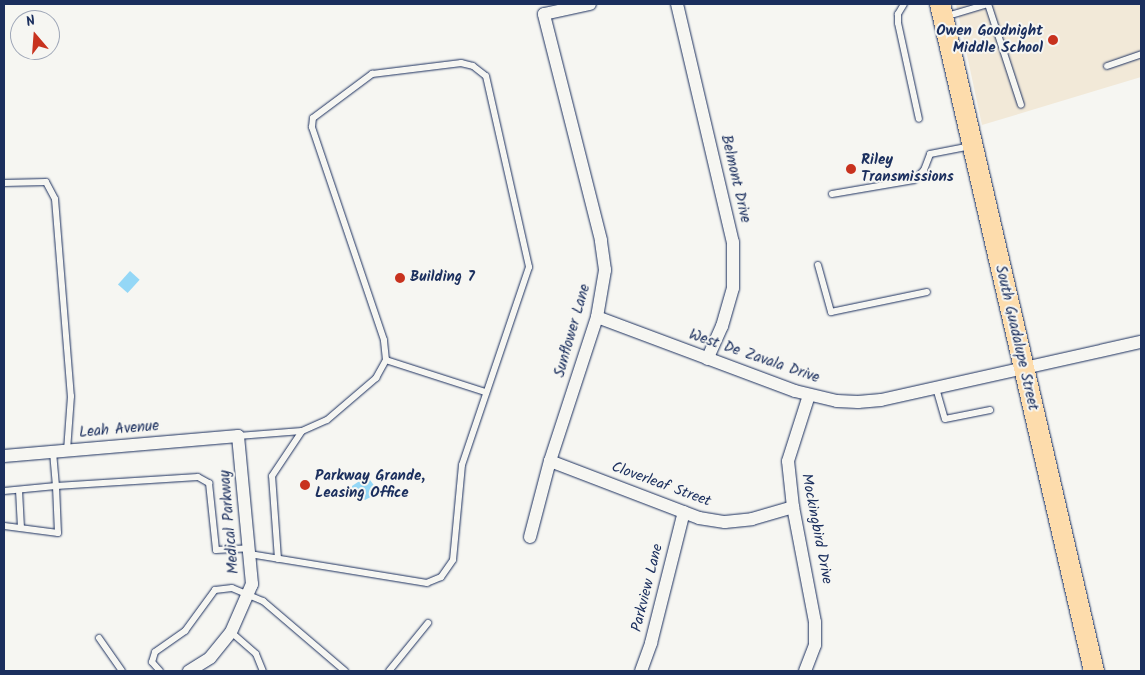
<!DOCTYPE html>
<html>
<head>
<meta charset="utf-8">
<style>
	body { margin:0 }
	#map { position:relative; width:1145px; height:675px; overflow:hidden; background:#f6f6f2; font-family:Kalam,sans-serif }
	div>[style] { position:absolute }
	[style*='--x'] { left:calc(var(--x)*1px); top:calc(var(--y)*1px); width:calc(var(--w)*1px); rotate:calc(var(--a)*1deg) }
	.built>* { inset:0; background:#f2e9d8 }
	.water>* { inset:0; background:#94d7f6; transform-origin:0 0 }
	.roads { filter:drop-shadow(0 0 1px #1b2f5e) drop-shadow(0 0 1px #1b2f5e) }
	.service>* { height:6px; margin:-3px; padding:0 3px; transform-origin:3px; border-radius:3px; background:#f6f6f2 }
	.minor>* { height:12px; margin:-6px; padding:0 6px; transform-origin:6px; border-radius:6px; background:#f6f6f2 }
	.primary>* { height:20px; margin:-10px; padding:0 10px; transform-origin:10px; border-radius:10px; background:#fddcac }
	.dots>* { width:14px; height:14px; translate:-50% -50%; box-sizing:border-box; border:2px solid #f6f6f2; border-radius:50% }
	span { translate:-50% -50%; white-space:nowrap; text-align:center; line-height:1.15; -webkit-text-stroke:4px #f6f6f2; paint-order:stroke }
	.poi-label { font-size:15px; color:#1b2f5e; font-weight:700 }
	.right { translate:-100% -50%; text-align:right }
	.left { translate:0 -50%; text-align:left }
	.street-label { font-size:15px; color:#1b2f5e }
	.frame { position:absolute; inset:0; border:5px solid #1b2f5e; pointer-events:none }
	.north { position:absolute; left:10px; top:10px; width:50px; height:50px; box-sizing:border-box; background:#f6f6f2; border:1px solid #9ea6b7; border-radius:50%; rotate:342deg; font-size:14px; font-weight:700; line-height:20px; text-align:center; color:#1b2f5e }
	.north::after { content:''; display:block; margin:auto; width:18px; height:22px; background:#c8321e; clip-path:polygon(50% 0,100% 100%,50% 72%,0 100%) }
</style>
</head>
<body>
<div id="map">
	<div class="built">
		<i style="clip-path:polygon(956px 4px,1141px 4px,1141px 77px,982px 125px)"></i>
	</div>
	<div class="water">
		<i style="left:130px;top:271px;width:13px;height:18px;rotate:42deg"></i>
		<i style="clip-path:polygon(367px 476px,376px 488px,376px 494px,365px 500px,352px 491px,352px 486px)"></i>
	</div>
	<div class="roads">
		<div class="service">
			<i style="--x:904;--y:4;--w:12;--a:121"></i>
			<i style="--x:898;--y:14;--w:9;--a:90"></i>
			<i style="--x:898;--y:23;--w:98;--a:77.7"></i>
			<i style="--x:988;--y:4;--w:106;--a:71.9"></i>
			<i style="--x:944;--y:17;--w:46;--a:-16.5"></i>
			<i style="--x:1107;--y:66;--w:36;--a:-19"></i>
			<i style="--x:4;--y:183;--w:42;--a:-1.4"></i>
			<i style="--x:46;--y:182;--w:19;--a:62"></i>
			<i style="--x:55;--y:199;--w:198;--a:85.4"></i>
			<i style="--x:71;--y:396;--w:55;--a:94.2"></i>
			<i style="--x:832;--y:194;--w:83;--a:-9.7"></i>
			<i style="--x:914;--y:180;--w:14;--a:-45"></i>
			<i style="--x:924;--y:170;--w:17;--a:-69"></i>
			<i style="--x:930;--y:154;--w:42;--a:-11"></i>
			<i style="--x:818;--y:265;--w:49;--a:74.5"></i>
			<i style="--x:831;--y:312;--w:98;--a:-11.8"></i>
			<i style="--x:386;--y:360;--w:104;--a:17.9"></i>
			<i style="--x:936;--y:388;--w:32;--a:74"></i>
			<i style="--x:945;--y:419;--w:46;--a:-11.3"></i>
			<i style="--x:238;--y:436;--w:64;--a:-4.5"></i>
			<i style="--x:302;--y:431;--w:27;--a:-24"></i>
			<i style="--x:327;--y:420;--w:65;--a:-40.6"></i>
			<i style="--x:376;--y:378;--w:21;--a:-61"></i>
			<i style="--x:386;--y:360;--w:20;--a:-96"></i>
			<i style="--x:384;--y:340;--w:225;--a:-108.7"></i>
			<i style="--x:312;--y:127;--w:9;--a:-84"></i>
			<i style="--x:313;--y:118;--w:74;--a:-36.7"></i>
			<i style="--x:372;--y:74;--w:90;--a:-7"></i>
			<i style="--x:461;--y:63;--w:12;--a:14"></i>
			<i style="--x:473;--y:66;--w:16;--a:38"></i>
			<i style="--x:486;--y:76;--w:196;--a:77.3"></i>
			<i style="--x:529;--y:267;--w:209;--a:108.7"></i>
			<i style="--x:462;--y:465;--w:95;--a:95.4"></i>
			<i style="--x:453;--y:560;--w:21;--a:125"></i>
			<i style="--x:441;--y:577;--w:15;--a:157"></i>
			<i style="--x:427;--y:583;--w:180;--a:-170.7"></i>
			<i style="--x:53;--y:452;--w:34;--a:85"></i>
			<i style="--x:56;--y:486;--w:142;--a:-3.6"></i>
			<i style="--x:198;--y:477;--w:13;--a:29"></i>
			<i style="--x:209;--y:483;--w:67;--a:84"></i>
			<i style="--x:216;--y:550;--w:33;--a:-3"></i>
			<i style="--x:19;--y:490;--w:38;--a:87"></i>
			<i style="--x:4;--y:491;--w:52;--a:-5.5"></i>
			<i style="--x:56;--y:486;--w:47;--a:87.6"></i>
			<i style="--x:58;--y:533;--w:54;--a:-172.6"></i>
			<i style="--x:278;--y:559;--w:83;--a:-94.1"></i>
			<i style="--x:272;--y:476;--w:54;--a:-56.3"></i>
			<i style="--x:231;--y:632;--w:33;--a:41"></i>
			<i style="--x:256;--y:654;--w:18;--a:68"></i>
			<i style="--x:99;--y:638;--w:40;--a:55.1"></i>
			<i style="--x:160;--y:671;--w:12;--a:-132"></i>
			<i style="--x:152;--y:662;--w:10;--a:-73"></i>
			<i style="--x:155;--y:652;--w:37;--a:-35"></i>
			<i style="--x:185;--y:631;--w:51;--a:-53.8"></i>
			<i style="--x:215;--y:590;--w:17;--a:-7"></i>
			<i style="--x:232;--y:588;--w:34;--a:23"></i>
			<i style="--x:263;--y:601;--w:108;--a:40.5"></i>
			<i style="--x:389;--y:671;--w:62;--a:-50.9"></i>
		</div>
		<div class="minor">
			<i style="--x:677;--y:4;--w:244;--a:76.8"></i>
			<i style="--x:733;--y:242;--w:46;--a:90"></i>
			<i style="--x:733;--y:288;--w:40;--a:106"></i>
			<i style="--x:722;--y:326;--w:36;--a:114"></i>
			<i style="--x:597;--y:317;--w:211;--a:20.5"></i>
			<i style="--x:795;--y:391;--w:43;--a:13.4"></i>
			<i style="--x:837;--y:401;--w:21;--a:3"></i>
			<i style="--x:858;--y:402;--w:23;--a:-5"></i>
			<i style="--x:881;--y:400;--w:266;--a:-12.6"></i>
			<i style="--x:4;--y:456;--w:235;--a:-4.9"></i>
			<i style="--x:238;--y:436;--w:149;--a:84.6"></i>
			<i style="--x:252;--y:584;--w:52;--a:113.6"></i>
			<i style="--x:231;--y:632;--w:33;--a:129"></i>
			<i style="--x:210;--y:658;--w:25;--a:148"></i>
			<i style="--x:550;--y:461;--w:160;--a:20.9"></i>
			<i style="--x:699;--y:518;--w:26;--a:9"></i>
			<i style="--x:725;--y:522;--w:27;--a:-6"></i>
			<i style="--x:752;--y:519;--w:43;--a:-16.3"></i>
			<i style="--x:530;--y:537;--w:79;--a:-75.3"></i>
			<i style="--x:550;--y:461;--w:151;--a:-71.9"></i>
			<i style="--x:597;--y:317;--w:48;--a:-80.3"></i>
			<i style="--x:605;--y:270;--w:30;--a:-98"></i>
			<i style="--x:601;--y:240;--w:233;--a:-104.2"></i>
			<i style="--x:544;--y:14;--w:47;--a:-12.3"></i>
			<i style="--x:641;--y:671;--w:30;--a:-70"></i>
			<i style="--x:651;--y:643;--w:135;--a:-75.9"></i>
			<i style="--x:805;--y:671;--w:28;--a:-69"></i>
			<i style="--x:815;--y:645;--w:23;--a:-90"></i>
			<i style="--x:815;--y:622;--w:117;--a:-100.8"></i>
			<i style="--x:793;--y:507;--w:46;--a:-96.2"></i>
			<i style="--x:788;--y:461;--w:69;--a:-72.3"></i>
		</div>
		<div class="primary">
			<i style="--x:940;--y:4;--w:685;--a:77"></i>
		</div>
	</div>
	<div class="dots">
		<i style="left:1053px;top:40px;background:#c8321e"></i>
		<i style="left:851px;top:169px;background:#c8321e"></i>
		<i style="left:400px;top:278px;background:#c8321e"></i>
		<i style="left:305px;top:485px;background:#c8321e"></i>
	</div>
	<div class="poi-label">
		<span class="right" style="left:1043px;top:40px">Owen Goodnight<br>Middle School</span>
		<span class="left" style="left:861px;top:169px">Riley<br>Transmissions</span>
		<span class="left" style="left:410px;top:278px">Building 7</span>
		<span class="left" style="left:315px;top:485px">Parkway Grande,<br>Leasing Office</span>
	</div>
	<div class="street-label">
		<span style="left:735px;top:179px;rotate:77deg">Belmont Drive</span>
		<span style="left:573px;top:331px;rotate:-74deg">Sunflower Lane</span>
		<span style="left:1016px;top:338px;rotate:77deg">South Guadalupe Street</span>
		<span style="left:754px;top:357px;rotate:19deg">West De Zavala Drive</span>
		<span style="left:119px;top:430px;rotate:-5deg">Leah Avenue</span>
		<span style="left:661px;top:485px;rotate:20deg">Cloverleaf Street</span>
		<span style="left:230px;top:522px;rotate:-95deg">Medical Parkway</span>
		<span style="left:816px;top:529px;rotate:79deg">Mockingbird Drive</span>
		<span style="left:648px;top:588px;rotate:-76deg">Parkview Lane</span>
	</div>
	<div class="frame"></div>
	<div class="north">N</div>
</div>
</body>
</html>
